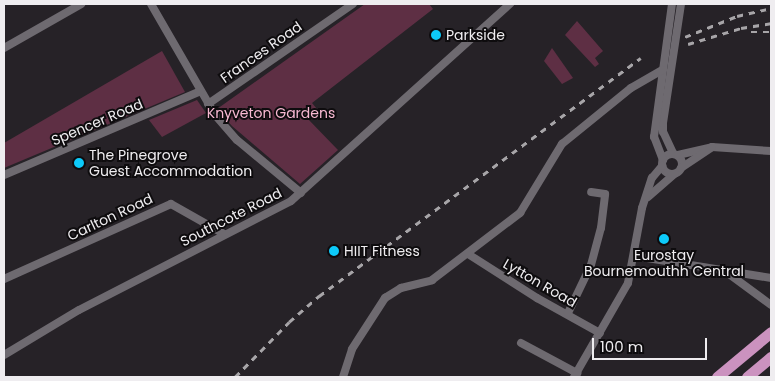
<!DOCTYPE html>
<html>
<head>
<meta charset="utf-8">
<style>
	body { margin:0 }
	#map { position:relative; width:775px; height:381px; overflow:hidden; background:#262227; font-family:Poppins,sans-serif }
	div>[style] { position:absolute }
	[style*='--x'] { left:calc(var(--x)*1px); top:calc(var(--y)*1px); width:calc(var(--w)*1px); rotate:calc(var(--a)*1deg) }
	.green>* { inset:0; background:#5e2f44 }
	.minor>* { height:8px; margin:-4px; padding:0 4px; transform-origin:4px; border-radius:4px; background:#6e6a70 }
	.minor>.ring { margin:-4px; padding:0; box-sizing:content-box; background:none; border:8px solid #6e6a70; border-radius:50% }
	.highway>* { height:11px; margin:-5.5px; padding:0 5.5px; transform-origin:5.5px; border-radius:5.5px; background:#cb92bf }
	.rail>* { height:2.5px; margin-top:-1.25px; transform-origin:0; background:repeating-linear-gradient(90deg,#a7a5a8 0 6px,transparent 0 12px) }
	.dots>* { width:14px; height:14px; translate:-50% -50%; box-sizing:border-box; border:2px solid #0e0c0e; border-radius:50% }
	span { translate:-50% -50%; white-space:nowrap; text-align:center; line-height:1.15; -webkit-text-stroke:4px #0e0c0e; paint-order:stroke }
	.poi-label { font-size:14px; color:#efedf0 }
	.left { translate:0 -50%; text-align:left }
	.street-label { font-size:14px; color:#efedf0 }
	.park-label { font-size:14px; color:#f8b9d2 }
	.frame { position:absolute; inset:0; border:5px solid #efedf0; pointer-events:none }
	.scale { position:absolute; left:592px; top:338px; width:115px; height:22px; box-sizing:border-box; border:2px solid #efedf0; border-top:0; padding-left:6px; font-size:15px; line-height:18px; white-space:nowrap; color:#efedf0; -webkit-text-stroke:4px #0e0c0e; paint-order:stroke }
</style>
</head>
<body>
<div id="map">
	<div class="green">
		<i style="clip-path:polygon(365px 4px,429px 4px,433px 9px,312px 103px,317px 109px,307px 118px,338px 150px,300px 184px,232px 126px,217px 109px)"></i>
		<i style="clip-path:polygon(577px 21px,603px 51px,595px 58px,599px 64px,595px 67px,565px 35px)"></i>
		<i style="clip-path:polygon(552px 48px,573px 78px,562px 84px,544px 61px)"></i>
		<i style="clip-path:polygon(162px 51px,185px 92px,4px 168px,4px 143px)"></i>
		<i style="clip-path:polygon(197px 100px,206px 113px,162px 137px,149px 120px)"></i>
	</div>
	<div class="minor">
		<i style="--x:151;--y:4;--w:128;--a:60"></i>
		<i style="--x:215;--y:115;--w:33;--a:49"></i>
		<i style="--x:237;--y:140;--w:83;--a:39.6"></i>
		<i style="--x:4;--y:48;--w:89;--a:-29.7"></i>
		<i style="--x:208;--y:104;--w:176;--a:-34.6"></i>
		<i style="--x:673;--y:153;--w:23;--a:-115"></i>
		<i style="--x:663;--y:132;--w:9;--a:-90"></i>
		<i style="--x:663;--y:123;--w:120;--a:-81.4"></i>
		<i class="ring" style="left:662px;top:154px;width:12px;height:12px"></i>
		<i style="--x:678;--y:155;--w:35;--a:-13"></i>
		<i style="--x:712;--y:147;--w:59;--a:3.9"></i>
		<i style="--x:663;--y:160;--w:25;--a:-111"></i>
		<i style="--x:654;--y:137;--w:134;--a:-82.3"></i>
		<i style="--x:681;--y:168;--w:37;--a:-34"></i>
		<i style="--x:4;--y:175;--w:214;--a:-23.1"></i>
		<i style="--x:648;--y:197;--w:35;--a:-41"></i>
		<i style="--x:468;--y:254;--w:82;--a:32.5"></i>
		<i style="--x:537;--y:298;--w:72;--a:29.1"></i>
		<i style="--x:635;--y:256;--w:138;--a:9.2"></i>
		<i style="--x:729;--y:274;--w:52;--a:36.4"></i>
		<i style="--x:4;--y:279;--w:183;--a:-24.2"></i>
		<i style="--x:171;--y:204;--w:61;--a:29.5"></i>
		<i style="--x:568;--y:313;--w:53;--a:-64.4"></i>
		<i style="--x:591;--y:265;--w:38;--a:-75"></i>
		<i style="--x:601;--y:228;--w:34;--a:-83"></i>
		<i style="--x:605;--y:194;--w:14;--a:-172"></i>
		<i style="--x:521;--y:343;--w:64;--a:28.2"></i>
		<i style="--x:4;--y:355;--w:87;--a:-31"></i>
		<i style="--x:79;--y:310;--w:238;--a:-27.2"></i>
		<i style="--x:291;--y:201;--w:295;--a:-42"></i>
		<i style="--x:343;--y:377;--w:29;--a:-72"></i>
		<i style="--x:352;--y:349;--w:61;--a:-57.1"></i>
		<i style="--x:385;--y:298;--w:19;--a:-32"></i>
		<i style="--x:401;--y:288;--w:32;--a:-14"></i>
		<i style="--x:432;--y:280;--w:111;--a:-37.3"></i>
		<i style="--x:520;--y:213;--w:81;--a:-58.7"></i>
		<i style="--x:562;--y:144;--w:89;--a:-39.1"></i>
		<i style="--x:631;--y:88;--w:36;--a:-30"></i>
		<i style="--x:574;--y:377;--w:108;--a:-60.1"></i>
		<i style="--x:628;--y:283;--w:76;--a:-79.4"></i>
		<i style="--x:642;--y:208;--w:32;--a:-72"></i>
		<i style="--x:652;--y:178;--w:16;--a:-50"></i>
	</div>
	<div class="highway">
		<i style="--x:717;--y:377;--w:70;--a:-39.8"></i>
		<i style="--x:747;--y:377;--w:31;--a:-40"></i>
	</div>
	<div class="rail">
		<i style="--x:751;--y:32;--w:20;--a:0"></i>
		<i style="--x:685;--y:37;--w:56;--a:-22"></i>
		<i style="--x:737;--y:16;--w:35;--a:-13"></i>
		<i style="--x:688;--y:44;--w:55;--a:-16.8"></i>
		<i style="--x:741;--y:28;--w:30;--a:-9"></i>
		<i style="--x:235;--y:377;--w:77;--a:-45.5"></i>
		<i style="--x:289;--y:322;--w:40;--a:-41"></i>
		<i style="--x:319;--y:296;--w:400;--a:-36.5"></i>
	</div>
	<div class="dots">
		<i style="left:436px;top:35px;background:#0dcafa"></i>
		<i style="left:79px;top:163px;background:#0dcafa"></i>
		<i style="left:664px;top:239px;background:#0dcafa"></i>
		<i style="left:334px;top:251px;background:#0dcafa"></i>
	</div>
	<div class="poi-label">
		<span class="left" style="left:446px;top:35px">Parkside</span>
		<span class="left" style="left:89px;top:163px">The Pinegrove<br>Guest Accommodation</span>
		<span class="left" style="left:344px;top:251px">HIIT Fitness</span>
		<span style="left:664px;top:263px">Eurostay<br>Bournemouthh Central</span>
	</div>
	<div class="street-label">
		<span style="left:261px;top:52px;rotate:-35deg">Frances Road</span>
		<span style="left:97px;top:122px;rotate:-23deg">Spencer Road</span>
		<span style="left:110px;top:217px;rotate:-25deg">Carlton Road</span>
		<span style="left:231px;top:217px;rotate:-27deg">Southcote Road</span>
		<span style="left:540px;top:283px;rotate:30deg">Lytton Road</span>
	</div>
	<div class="park-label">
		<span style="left:271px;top:113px">Knyveton Gardens</span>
	</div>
	<div class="frame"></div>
	<div class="scale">100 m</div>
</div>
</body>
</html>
